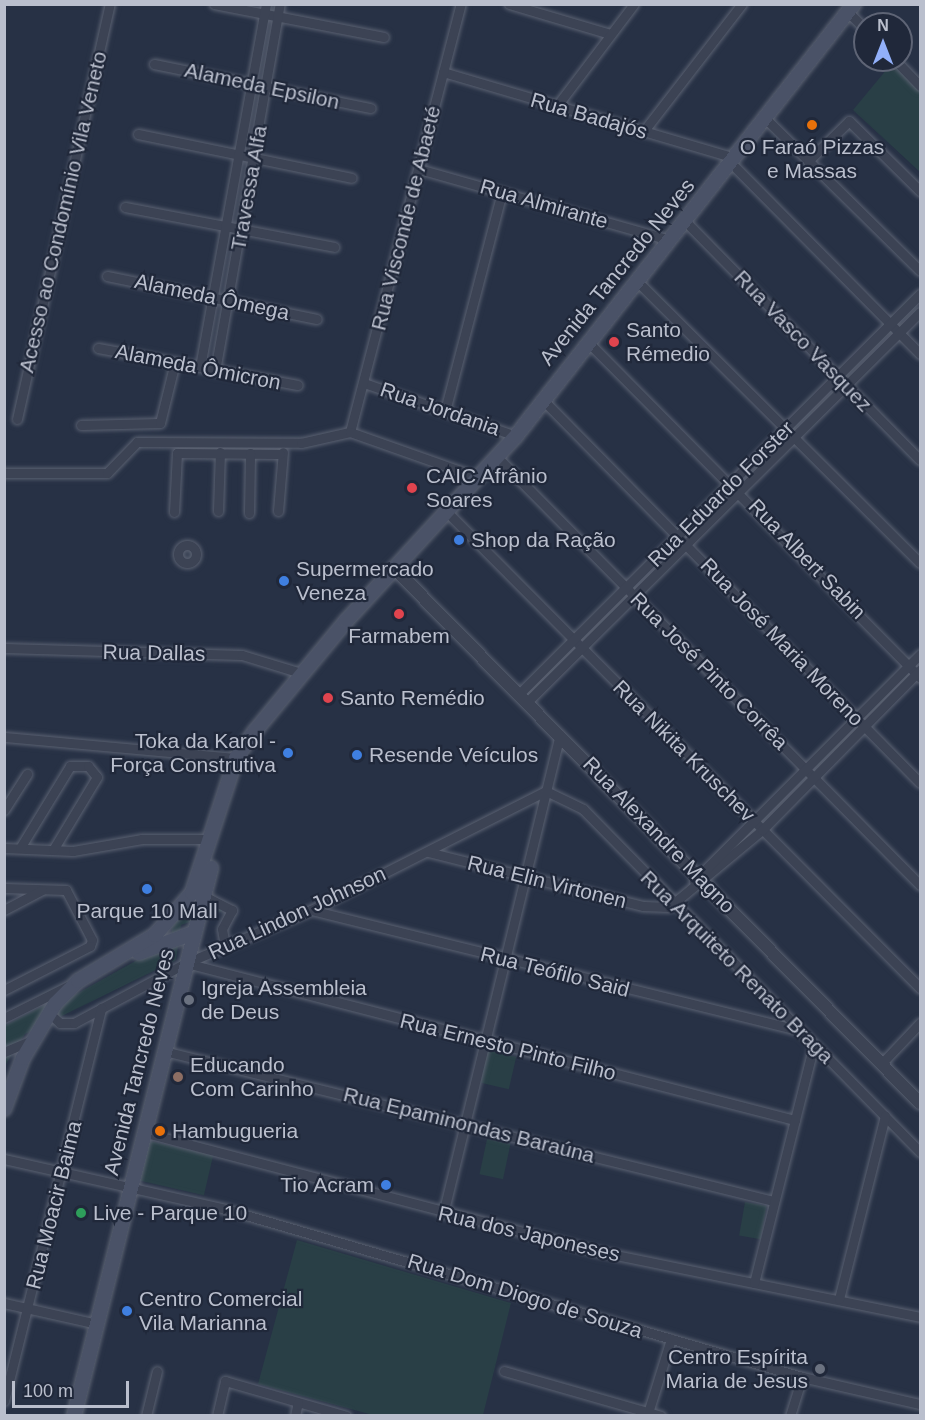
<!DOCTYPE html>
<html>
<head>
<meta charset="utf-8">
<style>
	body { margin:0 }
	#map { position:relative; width:925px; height:1420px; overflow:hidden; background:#273145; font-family:Helvetica,sans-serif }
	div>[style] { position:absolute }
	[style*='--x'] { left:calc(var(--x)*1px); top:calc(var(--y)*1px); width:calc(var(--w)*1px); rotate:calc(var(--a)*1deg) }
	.green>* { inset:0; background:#293f46; transform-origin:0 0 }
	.roads { filter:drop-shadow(0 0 2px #5a6171) drop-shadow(0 0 2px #5a6171) }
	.minor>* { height:9px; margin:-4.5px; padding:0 4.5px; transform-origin:4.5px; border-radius:4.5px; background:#3c4354 }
	.minor>.ring { margin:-4.5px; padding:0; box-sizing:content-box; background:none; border:9px solid #3c4354; border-radius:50% }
	.tertiary>* { height:12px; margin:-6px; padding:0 6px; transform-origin:6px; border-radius:6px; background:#3c4354 }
	.secondary>* { height:14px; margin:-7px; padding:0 7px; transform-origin:7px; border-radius:7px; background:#4a5267 }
	.dots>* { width:16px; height:16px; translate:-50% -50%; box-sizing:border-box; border:3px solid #20283a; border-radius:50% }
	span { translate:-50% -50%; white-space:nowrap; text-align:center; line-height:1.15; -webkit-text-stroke:4.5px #20283a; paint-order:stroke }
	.street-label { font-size:21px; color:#babfcd }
	.poi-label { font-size:21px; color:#babfcd }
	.left { translate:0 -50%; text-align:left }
	.right { translate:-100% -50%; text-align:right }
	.frame { position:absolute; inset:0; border:6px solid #babfcd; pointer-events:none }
	.north { position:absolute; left:853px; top:12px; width:60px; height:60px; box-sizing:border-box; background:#20283a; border:2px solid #5e6475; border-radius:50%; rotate:0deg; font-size:16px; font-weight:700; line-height:24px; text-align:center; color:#babfcd }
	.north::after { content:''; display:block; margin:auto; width:21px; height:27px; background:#92b0fa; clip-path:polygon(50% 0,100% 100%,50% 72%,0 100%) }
	.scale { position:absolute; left:12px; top:1381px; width:117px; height:27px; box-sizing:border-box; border:3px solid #babfcd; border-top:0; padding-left:8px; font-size:18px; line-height:21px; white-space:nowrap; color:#babfcd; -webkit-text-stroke:4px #20283a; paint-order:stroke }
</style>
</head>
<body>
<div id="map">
	<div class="green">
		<i style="clip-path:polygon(892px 63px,920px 91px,920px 172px,853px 110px)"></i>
		<i style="clip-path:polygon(212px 901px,223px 911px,181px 925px,176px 960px,25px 1034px,4px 1067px,4px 1026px,44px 1005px,53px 1007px,173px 940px,171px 923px,190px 903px)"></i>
		<i style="left:486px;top:1050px;width:31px;height:33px;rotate:13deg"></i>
		<i style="left:142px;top:1139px;width:73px;height:41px;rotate:13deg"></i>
		<i style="left:487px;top:1139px;width:24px;height:36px;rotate:12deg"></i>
		<i style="left:745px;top:1202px;width:22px;height:34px;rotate:10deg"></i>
		<i style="clip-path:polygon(297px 1240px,511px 1303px,483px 1415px,373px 1415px,258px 1384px)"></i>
	</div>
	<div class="roads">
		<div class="minor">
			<i style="--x:214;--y:4;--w:173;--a:11"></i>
			<i style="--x:509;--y:4;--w:105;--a:16.5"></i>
			<i style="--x:848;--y:12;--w:24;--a:45"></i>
			<i style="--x:895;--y:60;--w:36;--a:46"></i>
			<i style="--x:154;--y:64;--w:221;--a:11.5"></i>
			<i style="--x:443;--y:72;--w:304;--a:16.4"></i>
			<i style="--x:556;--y:107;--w:129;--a:-52.9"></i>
			<i style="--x:766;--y:119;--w:216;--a:44.6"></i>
			<i style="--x:643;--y:132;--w:162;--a:-52.3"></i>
			<i style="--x:138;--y:134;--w:218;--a:11.6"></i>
			<i style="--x:808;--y:161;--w:57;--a:-44.3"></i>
			<i style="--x:849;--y:121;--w:100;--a:44.6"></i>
			<i style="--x:731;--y:163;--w:269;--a:45.3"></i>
			<i style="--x:419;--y:169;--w:261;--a:15.8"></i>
			<i style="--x:125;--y:207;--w:213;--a:10.8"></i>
			<i style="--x:685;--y:221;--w:335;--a:45.5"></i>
			<i style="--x:107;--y:276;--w:214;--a:11.6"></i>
			<i style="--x:638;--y:282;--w:398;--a:44.9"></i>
			<i style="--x:588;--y:342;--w:472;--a:45.3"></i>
			<i style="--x:98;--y:348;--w:203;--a:10.5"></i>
			<i style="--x:200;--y:367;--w:369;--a:-79.7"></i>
			<i style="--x:215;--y:371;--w:373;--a:-80"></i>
			<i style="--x:364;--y:383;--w:161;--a:19.2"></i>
			<i style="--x:543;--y:400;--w:537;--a:45.45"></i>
			<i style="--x:446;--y:407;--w:222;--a:-75.4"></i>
			<i style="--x:17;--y:419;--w:425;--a:-77.4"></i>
			<i style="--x:81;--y:425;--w:79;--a:-1.5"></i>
			<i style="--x:160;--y:423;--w:63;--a:-76.2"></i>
			<i style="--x:350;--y:432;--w:442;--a:-75.5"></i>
			<i style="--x:497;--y:457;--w:602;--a:45.34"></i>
			<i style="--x:4;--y:473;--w:103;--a:0"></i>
			<i style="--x:107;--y:473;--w:43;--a:-45.9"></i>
			<i style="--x:137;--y:442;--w:164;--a:0.3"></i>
			<i style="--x:301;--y:443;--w:50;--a:-12.7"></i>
			<i style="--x:350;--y:432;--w:138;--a:19.5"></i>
			<i style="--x:218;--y:511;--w:59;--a:-88.1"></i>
			<i style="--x:278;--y:511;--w:59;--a:-85.2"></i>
			<i style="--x:174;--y:512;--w:59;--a:-87.1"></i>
			<i style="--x:177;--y:453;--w:103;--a:0.6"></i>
			<i style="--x:249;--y:513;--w:60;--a:-89"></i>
			<i style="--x:448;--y:513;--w:670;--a:45.18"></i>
			<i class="ring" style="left:178px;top:545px;width:9px;height:9px"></i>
			<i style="--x:4;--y:648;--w:238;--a:1.7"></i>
			<i style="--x:242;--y:655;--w:62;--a:17"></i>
			<i style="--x:520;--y:693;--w:565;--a:-44.93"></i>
			<i style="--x:528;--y:701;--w:552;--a:-44.78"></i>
			<i style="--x:4;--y:737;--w:233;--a:5.2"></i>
			<i style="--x:546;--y:791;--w:41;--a:25.9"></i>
			<i style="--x:583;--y:809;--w:481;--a:45.5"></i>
			<i style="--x:4;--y:810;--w:43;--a:-57.4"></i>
			<i style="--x:4;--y:848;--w:69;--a:2.5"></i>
			<i style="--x:73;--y:851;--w:70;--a:-9.9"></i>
			<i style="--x:142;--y:839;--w:69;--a:0"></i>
			<i style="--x:20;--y:848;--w:96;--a:-58.6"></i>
			<i style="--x:70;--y:766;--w:18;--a:0"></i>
			<i style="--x:88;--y:766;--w:14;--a:51"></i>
			<i style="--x:97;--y:777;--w:85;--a:121.1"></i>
			<i style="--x:428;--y:852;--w:222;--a:14.1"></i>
			<i style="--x:643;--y:906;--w:26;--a:2"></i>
			<i style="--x:669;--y:907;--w:121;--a:-39.6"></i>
			<i style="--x:762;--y:830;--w:225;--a:-45.4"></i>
			<i style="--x:694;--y:881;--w:320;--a:-45.1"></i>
			<i style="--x:4;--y:888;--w:62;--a:1.8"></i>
			<i style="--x:66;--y:890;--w:56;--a:62.5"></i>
			<i style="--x:92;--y:940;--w:6;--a:108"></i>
			<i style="--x:90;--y:946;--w:97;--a:152.9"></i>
			<i style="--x:200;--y:894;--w:36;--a:27"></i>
			<i style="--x:232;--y:910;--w:21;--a:118"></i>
			<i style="--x:222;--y:929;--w:17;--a:80"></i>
			<i style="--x:4;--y:910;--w:43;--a:-27.8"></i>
			<i style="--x:311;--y:910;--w:502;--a:13.84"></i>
			<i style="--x:186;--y:963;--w:629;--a:14.46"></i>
			<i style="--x:49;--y:1013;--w:15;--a:42"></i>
			<i style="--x:60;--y:1023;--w:14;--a:0"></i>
			<i style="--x:74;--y:1023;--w:127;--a:-28.2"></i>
			<i style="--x:186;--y:963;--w:136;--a:-23"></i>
			<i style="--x:311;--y:910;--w:263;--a:-26.9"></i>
			<i style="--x:4;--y:1018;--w:72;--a:-26.6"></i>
			<i style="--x:164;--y:1051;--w:628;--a:13.82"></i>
			<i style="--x:4;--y:1052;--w:33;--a:-23"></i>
			<i style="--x:882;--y:1063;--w:55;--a:-46.5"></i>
			<i style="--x:142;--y:1132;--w:474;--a:14.7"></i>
			<i style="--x:601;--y:1252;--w:326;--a:11.5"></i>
			<i style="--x:4;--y:1159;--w:227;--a:12.7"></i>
			<i style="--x:225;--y:1209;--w:601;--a:16.23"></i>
			<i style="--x:802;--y:1377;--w:121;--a:12.9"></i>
			<i style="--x:443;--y:1214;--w:493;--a:-76.3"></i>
			<i style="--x:754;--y:1283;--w:245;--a:-75.9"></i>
			<i style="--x:839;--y:1299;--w:189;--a:-75.9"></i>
			<i style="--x:4;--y:1303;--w:95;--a:12.7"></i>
			<i style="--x:504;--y:1371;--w:163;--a:16"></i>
			<i style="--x:4;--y:1401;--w:405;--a:-76.1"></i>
			<i style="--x:146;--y:1416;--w:46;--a:-76.3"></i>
			<i style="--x:217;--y:1416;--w:36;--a:-77"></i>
			<i style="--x:225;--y:1381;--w:126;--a:16.1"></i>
			<i style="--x:295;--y:1416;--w:14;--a:-78"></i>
			<i style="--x:647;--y:1416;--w:81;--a:-72.7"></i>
			<i style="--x:790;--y:1416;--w:41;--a:-72.9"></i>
		</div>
		<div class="tertiary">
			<i style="--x:395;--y:569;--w:749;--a:45.49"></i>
		</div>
		<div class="secondary">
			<i style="--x:139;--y:953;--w:58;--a:-20.3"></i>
			<i style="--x:4;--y:1109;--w:54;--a:-69.6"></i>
			<i style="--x:23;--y:1058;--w:63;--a:-59.3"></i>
			<i style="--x:55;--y:1004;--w:33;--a:-45"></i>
			<i style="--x:78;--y:981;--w:90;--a:-30.9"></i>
			<i style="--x:155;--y:935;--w:56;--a:-48.6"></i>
			<i style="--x:192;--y:893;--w:142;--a:-71.9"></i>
			<i style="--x:236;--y:758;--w:33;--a:-55"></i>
			<i style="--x:255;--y:731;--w:143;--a:-50.4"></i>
			<i style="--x:346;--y:621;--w:251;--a:-47.4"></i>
			<i style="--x:516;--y:436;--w:549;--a:-51.96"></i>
			<i style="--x:74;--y:1416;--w:565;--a:-75.96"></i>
		</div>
	</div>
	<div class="dots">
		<i style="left:812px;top:125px;background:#e8710a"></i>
		<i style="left:614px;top:342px;background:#e0444e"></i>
		<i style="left:412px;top:488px;background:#e0444e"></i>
		<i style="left:459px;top:540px;background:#3f7fe0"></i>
		<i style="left:284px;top:581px;background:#3f7fe0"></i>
		<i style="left:399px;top:614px;background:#e0444e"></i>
		<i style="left:328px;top:698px;background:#e0444e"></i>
		<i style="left:288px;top:753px;background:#3f7fe0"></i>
		<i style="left:357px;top:755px;background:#3f7fe0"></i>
		<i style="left:147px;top:889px;background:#3f7fe0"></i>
		<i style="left:189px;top:1000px;background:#6b7280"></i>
		<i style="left:178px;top:1077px;background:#8d6e63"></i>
		<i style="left:160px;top:1131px;background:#e8710a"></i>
		<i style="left:386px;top:1185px;background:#3f7fe0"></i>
		<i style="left:81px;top:1213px;background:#2e9e5b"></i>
		<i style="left:127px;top:1311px;background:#3f7fe0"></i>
		<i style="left:820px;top:1369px;background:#6b7280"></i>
	</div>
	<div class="street-label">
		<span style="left:262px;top:86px;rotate:12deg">Alameda Epsilon</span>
		<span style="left:589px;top:116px;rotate:16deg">Rua Badajós</span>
		<span style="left:249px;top:188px;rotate:-80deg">Travessa Alfa</span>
		<span style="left:544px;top:204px;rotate:16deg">Rua Almirante</span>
		<span style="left:63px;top:212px;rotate:-77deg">Acesso ao Condomínio Vila Veneto</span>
		<span style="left:406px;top:218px;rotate:-76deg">Rua Visconde de Abaeté</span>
		<span style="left:617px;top:272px;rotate:-51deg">Avenida Tancredo Neves</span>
		<span style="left:212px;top:297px;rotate:12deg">Alameda Ômega</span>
		<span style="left:803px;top:341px;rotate:46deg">Rua Vasco Vasquez</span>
		<span style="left:198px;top:367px;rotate:11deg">Alameda Ômicron</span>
		<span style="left:440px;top:409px;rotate:19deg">Rua Jordania</span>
		<span style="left:721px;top:494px;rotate:-45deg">Rua Eduardo Forster</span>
		<span style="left:807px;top:559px;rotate:46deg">Rua Albert Sabin</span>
		<span style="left:782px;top:642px;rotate:46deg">Rua José Maria Moreno</span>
		<span style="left:154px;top:653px;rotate:1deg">Rua Dallas</span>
		<span style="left:709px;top:671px;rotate:45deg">Rua José Pinto Corrêa</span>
		<span style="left:684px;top:751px;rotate:45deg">Rua Nikita Kruschev</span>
		<span style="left:659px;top:835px;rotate:46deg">Rua Alexandre Magno</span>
		<span style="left:547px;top:882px;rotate:14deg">Rua Elin Virtonen</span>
		<span style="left:297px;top:913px;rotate:-25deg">Rua Lindon Johnson</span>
		<span style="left:737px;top:967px;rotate:45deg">Rua Arquiteto Renato Braga</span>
		<span style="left:555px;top:972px;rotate:14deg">Rua Teófilo Said</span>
		<span style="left:508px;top:1047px;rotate:14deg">Rua Ernesto Pinto Filho</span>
		<span style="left:139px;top:1062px;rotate:-76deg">Avenida Tancredo Neves</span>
		<span style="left:469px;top:1125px;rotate:14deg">Rua Epaminondas Baraúna</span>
		<span style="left:54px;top:1205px;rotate:-76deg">Rua Moacir Baima</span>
		<span style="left:529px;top:1234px;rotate:13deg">Rua dos Japoneses</span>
		<span style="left:525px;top:1296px;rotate:17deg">Rua Dom Diogo de Souza</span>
	</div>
	<div class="poi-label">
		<span style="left:812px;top:159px">O Faraó Pizzas<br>e Massas</span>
		<span class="left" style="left:626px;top:342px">Santo<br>Rémedio</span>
		<span class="left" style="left:426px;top:488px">CAIC Afrânio<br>Soares</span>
		<span class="left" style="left:471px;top:540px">Shop da Ração</span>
		<span class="left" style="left:296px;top:581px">Supermercado<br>Veneza</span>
		<span style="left:399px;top:636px">Farmabem</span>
		<span class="left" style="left:340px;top:698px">Santo Remédio</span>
		<span class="right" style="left:276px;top:753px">Toka da Karol -<br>Força Construtiva</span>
		<span class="left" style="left:369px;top:755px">Resende Veículos</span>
		<span style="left:147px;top:911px">Parque 10 Mall</span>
		<span class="left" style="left:201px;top:1000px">Igreja Assembleia<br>de Deus</span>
		<span class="left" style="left:190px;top:1077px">Educando<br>Com Carinho</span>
		<span class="left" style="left:172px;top:1131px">Hambugueria</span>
		<span class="right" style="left:374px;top:1185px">Tio Acram</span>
		<span class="left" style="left:93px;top:1213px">Live - Parque 10</span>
		<span class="left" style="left:139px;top:1311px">Centro Comercial<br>Vila Marianna</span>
		<span class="right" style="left:808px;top:1369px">Centro Espírita<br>Maria de Jesus</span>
	</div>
	<div class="frame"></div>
	<div class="north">N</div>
	<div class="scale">100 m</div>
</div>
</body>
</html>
